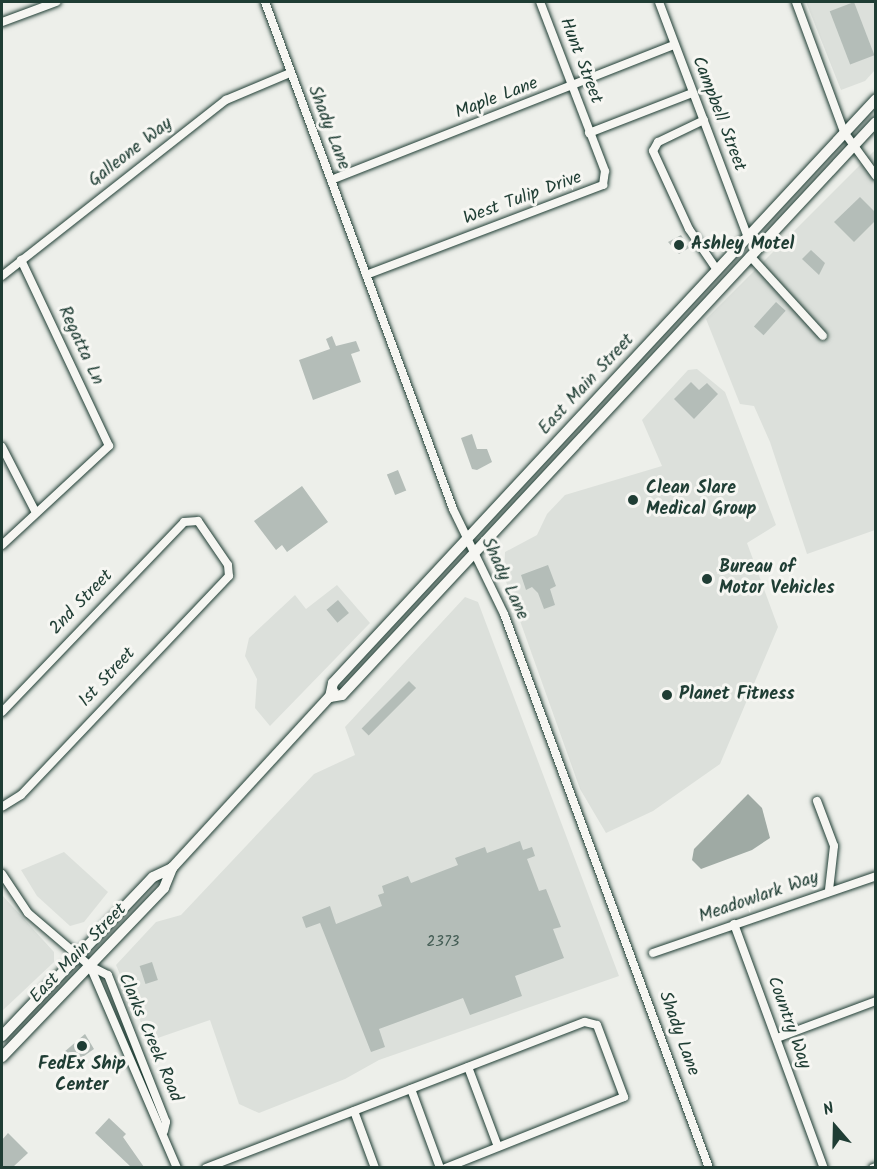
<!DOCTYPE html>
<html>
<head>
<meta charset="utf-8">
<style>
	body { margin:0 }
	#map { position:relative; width:877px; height:1169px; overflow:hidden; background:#edefea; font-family:Kalam,sans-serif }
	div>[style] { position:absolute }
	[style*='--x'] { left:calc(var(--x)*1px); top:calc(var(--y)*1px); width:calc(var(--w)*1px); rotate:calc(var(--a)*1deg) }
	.built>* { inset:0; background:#dce0db }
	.water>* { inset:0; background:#9faaa4 }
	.building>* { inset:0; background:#b4bdb8; transform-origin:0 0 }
	.roads { filter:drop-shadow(0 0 2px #1f3d34) drop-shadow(0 0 2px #1f3d34) }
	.minor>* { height:8px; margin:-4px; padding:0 4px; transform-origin:4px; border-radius:4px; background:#f6f6f2 }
	.major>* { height:10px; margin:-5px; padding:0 5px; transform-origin:5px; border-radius:5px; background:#f6f6f2 }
	.dots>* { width:16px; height:16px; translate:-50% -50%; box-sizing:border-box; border:3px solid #f6f6f2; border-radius:50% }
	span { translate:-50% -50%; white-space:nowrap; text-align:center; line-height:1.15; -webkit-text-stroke:6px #f6f6f2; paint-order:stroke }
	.number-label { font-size:15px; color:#445d55 }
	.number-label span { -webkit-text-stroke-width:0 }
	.street-label { font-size:18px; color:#1f3d34 }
	.poi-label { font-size:18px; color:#1f3d34; font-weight:700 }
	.left { translate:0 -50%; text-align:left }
	.frame { position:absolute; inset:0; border:3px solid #1f3d34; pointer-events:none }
	.north { position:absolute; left:805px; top:1097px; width:60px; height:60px; -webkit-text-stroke:4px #f6f6f2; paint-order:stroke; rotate:340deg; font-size:16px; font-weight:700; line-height:24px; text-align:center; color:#1f3d34 }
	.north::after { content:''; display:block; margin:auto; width:21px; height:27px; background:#1f3d34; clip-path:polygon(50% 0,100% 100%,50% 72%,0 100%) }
</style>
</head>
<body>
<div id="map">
	<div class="built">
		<i style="clip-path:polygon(806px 2px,875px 2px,875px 70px,865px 81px,841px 90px)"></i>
		<i style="clip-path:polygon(875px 150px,875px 530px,807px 554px,770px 442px,754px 406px,740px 404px,706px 319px)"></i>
		<i style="clip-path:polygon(697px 369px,725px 392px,776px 525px,747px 543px,778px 627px,720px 764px,653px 811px,606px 833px,580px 789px,504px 576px,505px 552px,537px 535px,547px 514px,565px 495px,662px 466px,642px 420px,688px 370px)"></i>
		<i style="clip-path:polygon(337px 585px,370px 623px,270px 726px,255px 708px,257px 679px,245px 656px,249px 638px,295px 595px,306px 609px)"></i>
		<i style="clip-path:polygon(465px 597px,478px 602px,619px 976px,379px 1060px,345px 1079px,259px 1113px,239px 1104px,210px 1020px,149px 1041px,116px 965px,156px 922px,181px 915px,314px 774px,355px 755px,345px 727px)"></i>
		<i style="clip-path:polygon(64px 852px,108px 892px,84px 922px,70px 926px,37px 896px,21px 870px)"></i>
		<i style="clip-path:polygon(2px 895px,54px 952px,54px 962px,2px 1011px)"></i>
	</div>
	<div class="water">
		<i style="clip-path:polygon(748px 794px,762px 808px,770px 838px,752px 850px,701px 869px,692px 860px,694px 849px)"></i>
	</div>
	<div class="building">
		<i style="left:854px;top:2px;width:57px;height:26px;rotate:69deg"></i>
		<i style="clip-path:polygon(860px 197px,876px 213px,876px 220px,854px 242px,834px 222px)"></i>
		<i style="clip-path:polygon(681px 235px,689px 248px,679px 254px,668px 242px)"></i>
		<i style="clip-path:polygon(811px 250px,825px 263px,819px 275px,802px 259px)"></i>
		<i style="left:776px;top:302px;width:13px;height:33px;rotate:42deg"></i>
		<i style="clip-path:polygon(332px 336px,336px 346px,356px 341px,360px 351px,351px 354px,361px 382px,313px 400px,299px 360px,330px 349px,326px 339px)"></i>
		<i style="clip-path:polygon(691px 382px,699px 390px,707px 383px,718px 394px,694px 419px,674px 399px)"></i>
		<i style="clip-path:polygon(472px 434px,477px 449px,487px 449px,492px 462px,477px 470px,472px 469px,461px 438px)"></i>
		<i style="left:398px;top:470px;width:22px;height:12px;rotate:68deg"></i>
		<i style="clip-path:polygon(302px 486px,328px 522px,287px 552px,282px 545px,276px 550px,254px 521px)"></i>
		<i style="clip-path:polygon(548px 565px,556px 586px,550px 589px,555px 605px,544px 609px,538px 593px,532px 587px,526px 590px,521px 575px)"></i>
		<i style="left:338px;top:600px;width:17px;height:15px;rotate:50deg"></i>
		<i style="left:409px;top:681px;width:10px;height:67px;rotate:45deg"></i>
		<i style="clip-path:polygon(520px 841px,523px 850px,532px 847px,535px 856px,527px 859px,539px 891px,546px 889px,561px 927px,553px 929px,564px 958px,515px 976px,522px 996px,470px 1015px,463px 998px,379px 1029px,385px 1047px,371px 1052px,320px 923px,306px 928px,302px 917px,330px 906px,336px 924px,382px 906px,378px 895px,384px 893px,382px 886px,408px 876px,411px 883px,458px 865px,455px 858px,485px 847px,487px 853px)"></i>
		<i style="left:152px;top:962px;width:19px;height:13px;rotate:72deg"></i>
		<i style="clip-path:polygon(85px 1034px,94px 1049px,74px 1063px,63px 1053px)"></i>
		<i style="clip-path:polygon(109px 1118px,126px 1134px,123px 1137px,144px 1167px,131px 1167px,95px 1133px)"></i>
		<i style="clip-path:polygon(8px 1133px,28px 1153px,13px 1167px,2px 1167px,2px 1140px)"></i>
	</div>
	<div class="roads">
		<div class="minor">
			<i style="--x:265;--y:2;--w:541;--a:69.65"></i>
			<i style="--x:453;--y:509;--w:117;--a:64.1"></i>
			<i style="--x:504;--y:614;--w:591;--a:69.69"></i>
			<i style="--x:659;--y:2;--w:251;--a:69.3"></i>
			<i style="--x:796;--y:2;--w:139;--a:69.7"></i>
			<i style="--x:844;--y:132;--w:54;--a:54"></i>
			<i style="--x:2;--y:22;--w:58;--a:-20.3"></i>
			<i style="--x:704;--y:120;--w:51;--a:154.4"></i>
			<i style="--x:658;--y:142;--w:10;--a:119"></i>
			<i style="--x:653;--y:151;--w:86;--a:65.2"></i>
			<i style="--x:689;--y:229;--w:50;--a:55.7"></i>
			<i style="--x:589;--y:133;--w:110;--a:-21.2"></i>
			<i style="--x:331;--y:180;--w:369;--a:-21.5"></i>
			<i style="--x:750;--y:256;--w:108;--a:47.6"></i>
			<i style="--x:366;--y:275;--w:254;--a:-20.8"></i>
			<i style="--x:603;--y:185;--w:14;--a:-82"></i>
			<i style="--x:605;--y:171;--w:181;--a:-111"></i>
			<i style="--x:2;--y:276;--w:285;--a:-38.2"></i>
			<i style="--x:226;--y:100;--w:69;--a:-22.9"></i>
			<i style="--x:2;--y:447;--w:74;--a:62.7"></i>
			<i style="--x:2;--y:545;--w:146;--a:-42.8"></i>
			<i style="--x:109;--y:446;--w:206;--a:-115.3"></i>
			<i style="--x:2;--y:712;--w:263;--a:-46.2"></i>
			<i style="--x:184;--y:522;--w:14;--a:-4"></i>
			<i style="--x:198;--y:521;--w:53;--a:55.7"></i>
			<i style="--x:228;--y:565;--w:11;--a:85"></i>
			<i style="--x:229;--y:576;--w:302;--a:133.5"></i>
			<i style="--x:21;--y:795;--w:22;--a:148"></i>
			<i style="--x:817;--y:801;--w:48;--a:69.3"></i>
			<i style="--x:834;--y:846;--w:44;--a:96.5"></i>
			<i style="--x:2;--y:874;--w:47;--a:56.3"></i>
			<i style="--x:28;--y:913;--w:82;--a:40.5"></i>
			<i style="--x:90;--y:966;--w:20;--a:27"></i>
			<i style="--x:108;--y:975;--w:158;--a:68.5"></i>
			<i style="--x:166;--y:1122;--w:9;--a:103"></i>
			<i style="--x:734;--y:924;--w:260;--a:69.8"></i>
			<i style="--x:653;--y:953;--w:236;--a:-19"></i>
			<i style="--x:90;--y:966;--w:220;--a:66.7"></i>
			<i style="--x:777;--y:1038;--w:106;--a:-20.5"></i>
			<i style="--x:468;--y:1067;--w:85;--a:69.4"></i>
			<i style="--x:411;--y:1089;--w:84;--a:69.8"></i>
			<i style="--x:354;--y:1111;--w:61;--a:69.8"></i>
			<i style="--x:206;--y:1168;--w:406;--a:-21.1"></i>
			<i style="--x:585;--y:1022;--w:12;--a:14"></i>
			<i style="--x:597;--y:1025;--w:77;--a:69.4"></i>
			<i style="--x:624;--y:1097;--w:192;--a:158.3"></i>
			<i style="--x:873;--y:1168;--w:3;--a:-18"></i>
		</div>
		<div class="major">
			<i style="--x:330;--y:697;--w:14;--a:-78"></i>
			<i style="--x:333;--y:683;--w:797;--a:-47.08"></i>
			<i style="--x:330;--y:697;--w:12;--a:-9"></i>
			<i style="--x:342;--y:695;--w:783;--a:-47.02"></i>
			<i style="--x:2;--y:1036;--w:219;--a:-46.5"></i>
			<i style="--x:153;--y:877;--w:21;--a:-25"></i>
			<i style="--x:2;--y:1057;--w:234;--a:-46.2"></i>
			<i style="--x:164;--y:888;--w:22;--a:-68"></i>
			<i style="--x:172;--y:868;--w:239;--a:-47.4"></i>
		</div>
	</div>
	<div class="dots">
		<i style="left:679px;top:245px;background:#1f3d34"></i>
		<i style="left:633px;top:500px;background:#1f3d34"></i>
		<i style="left:707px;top:579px;background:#1f3d34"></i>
		<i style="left:667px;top:695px;background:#1f3d34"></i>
		<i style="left:82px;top:1046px;background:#1f3d34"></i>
	</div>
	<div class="number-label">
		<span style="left:443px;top:943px">2373</span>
	</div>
	<div class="street-label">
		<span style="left:580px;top:61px;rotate:69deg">Hunt Street</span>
		<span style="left:497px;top:99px;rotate:-21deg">Maple Lane</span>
		<span style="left:718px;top:114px;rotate:69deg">Campbell Street</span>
		<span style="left:328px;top:128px;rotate:69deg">Shady Lane</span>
		<span style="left:131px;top:153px;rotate:-38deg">Galleone Way</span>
		<span style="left:523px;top:199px;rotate:-20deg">West Tulip Drive</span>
		<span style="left:80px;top:346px;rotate:65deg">Regatta Ln</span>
		<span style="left:587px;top:385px;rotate:-47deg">East Main Street</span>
		<span style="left:504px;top:579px;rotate:65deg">Shady Lane</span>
		<span style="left:82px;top:603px;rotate:-46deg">2nd Street</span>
		<span style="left:108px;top:678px;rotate:-47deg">1st Street</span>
		<span style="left:759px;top:898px;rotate:-19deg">Meadowlark Way</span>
		<span style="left:79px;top:954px;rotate:-46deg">East Main Street</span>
		<span style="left:788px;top:1023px;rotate:70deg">Country Way</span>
		<span style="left:678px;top:1034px;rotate:70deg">Shady Lane</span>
		<span style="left:149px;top:1038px;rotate:67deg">Clarks Creek Road</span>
	</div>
	<div class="poi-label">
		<span class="left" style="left:691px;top:245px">Ashley Motel</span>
		<span class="left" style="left:646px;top:500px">Clean Slare<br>Medical Group</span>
		<span class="left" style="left:719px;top:579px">Bureau of<br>Motor Vehicles</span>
		<span class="left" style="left:679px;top:695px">Planet Fitness</span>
		<span style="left:82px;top:1076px">FedEx Ship<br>Center</span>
	</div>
	<div class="frame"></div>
	<div class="north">N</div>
</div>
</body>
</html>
